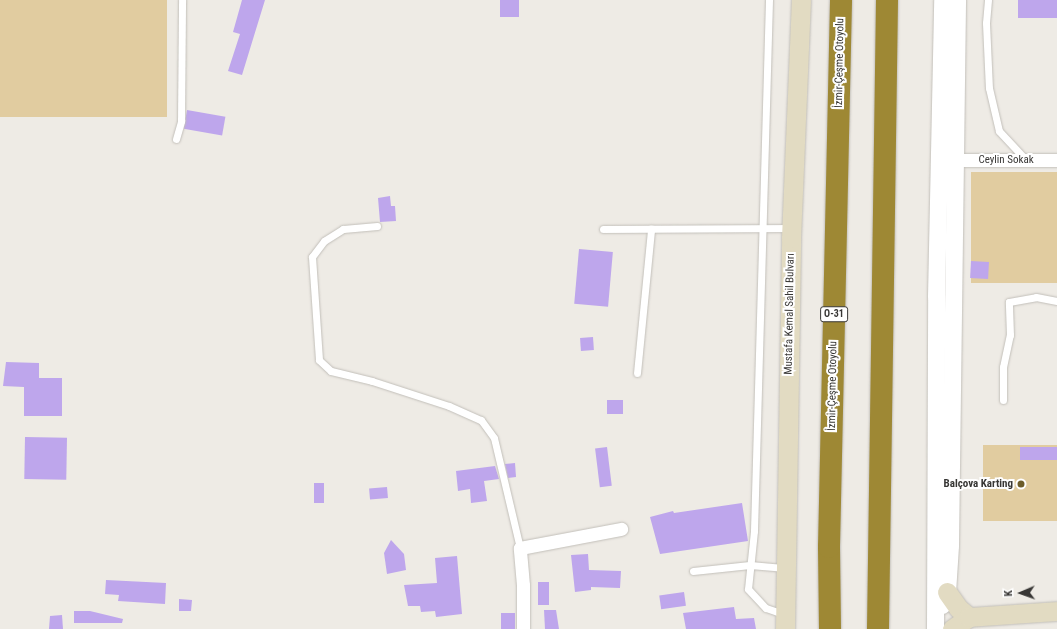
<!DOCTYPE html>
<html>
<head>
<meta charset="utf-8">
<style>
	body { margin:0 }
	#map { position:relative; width:1057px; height:629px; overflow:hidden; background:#eeebe5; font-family:"Roboto Condensed",sans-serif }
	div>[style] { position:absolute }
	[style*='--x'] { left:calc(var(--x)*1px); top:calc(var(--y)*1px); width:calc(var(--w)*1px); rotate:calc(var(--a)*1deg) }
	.green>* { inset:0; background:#e1cca0; transform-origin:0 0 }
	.building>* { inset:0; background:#bea6ec; transform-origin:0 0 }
	.roads { filter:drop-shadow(0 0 1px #c2bfb9) drop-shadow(0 0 1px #c2bfb9) }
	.service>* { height:7px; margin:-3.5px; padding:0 3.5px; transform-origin:3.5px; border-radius:3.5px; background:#fff }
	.minor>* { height:13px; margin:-6.5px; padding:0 6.5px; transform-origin:6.5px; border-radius:6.5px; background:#fff }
	.tertiary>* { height:17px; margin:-8.5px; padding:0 8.5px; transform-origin:8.5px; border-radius:8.5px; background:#fff }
	.secondary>* { height:19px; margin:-9.5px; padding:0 9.5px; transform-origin:9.5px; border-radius:9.5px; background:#e2dbc2 }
	.motorway>* { height:22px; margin:-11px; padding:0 11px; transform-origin:11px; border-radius:11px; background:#9e8834 }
	.dots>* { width:11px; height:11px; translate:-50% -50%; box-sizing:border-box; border:2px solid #fff; border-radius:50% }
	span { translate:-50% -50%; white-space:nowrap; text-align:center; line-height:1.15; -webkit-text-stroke:4px #fff; paint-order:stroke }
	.shield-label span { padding:1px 3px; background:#fff; border:1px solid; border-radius:3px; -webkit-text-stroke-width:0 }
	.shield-label { font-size:10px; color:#383735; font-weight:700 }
	.street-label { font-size:11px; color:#383735 }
	.poi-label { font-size:11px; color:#383735; font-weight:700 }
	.right { translate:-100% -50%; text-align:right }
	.north { position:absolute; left:1001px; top:573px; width:40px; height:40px; -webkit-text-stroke:3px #fff; paint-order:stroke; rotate:268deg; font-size:11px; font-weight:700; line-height:16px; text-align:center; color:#383735 }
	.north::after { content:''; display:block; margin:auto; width:14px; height:18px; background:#383735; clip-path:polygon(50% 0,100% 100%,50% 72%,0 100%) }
</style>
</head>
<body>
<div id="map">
	<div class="green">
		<i style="left:0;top:0;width:167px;height:117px"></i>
		<i style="left:1057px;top:172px;width:111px;height:86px;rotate:90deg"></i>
		<i style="left:1057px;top:445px;width:76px;height:74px;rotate:90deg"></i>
	</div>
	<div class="building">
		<i style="clip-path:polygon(242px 0,265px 0,242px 75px,228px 71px,240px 34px,233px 32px)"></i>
		<i style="left:500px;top:0;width:19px;height:17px"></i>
		<i style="left:1018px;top:0;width:39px;height:18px"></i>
		<i style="left:187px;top:110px;width:39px;height:19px;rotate:10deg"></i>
		<i style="clip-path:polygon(390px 196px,391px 206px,395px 206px,396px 221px,380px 222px,378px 198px)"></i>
		<i style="left:579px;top:249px;width:34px;height:55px;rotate:5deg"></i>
		<i style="left:971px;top:261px;width:18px;height:17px;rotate:3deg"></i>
		<i style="left:593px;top:337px;width:13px;height:13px;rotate:86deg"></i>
		<i style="clip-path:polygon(6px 362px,39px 363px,39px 378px,62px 378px,62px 416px,24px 416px,24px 387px,3px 386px)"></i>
		<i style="left:607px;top:400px;width:16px;height:14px"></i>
		<i style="left:25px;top:437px;width:42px;height:42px;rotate:1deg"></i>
		<i style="left:607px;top:447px;width:39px;height:12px;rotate:83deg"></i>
		<i style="left:1020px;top:447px;width:37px;height:13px"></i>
		<i style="clip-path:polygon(515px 463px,516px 477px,508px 478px,505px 464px)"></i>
		<i style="clip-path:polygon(495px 466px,499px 479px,484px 481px,487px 501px,471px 503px,470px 489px,458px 491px,456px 471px)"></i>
		<i style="left:314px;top:483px;width:10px;height:20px"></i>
		<i style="left:387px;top:487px;width:11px;height:18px;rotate:85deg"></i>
		<i style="clip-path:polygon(742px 503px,748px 541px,660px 554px,650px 517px,673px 511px,674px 513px)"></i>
		<i style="clip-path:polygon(391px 540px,404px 554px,406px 570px,387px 574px,384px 553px)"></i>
		<i style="clip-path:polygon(588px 554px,589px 570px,621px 571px,620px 588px,591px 587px,591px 590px,575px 592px,571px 555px)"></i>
		<i style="clip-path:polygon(457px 556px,462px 614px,436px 617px,435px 611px,421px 612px,420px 606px,408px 606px,404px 585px,437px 583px,435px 558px)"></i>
		<i style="clip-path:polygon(106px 580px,166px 583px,165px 604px,118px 601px,119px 595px,105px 594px)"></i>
		<i style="left:538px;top:582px;width:11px;height:23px"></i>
		<i style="left:684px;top:592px;width:14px;height:25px;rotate:82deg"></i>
		<i style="clip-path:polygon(179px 599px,192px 600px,191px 611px,179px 611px)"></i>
		<i style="clip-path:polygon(734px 607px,736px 619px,754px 618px,756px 629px,686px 629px,683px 613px)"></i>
		<i style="clip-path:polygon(544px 610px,556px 610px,559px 629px,545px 629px)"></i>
		<i style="clip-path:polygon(74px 611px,90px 611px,123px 619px,122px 623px,74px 623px)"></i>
		<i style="left:515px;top:613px;width:16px;height:14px;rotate:90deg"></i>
		<i style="clip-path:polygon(62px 615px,63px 629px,49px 629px,50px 616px)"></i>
	</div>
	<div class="roads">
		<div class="service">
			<i style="--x:769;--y:0;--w:531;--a:91.62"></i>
			<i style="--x:754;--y:531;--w:58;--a:95.9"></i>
			<i style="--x:748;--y:589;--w:26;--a:47"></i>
			<i style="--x:766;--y:608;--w:18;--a:19"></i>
			<i style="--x:988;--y:0;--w:23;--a:95"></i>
			<i style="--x:986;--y:23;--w:65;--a:87.4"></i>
			<i style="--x:989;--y:88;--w:44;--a:76.9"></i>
			<i style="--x:999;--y:131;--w:40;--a:47"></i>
			<i style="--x:176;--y:139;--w:19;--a:-74"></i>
			<i style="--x:181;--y:121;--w:121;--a:-89.5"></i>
			<i style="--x:377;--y:226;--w:34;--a:175"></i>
			<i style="--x:343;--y:229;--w:22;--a:148"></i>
			<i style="--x:324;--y:241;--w:20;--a:127"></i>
			<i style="--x:312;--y:257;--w:103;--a:86.1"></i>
			<i style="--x:319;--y:360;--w:16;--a:43"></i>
			<i style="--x:331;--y:371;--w:42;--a:13.7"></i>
			<i style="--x:372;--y:381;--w:81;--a:18"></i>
			<i style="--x:449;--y:406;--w:35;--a:24"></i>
			<i style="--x:481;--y:420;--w:22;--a:54"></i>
			<i style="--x:494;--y:438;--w:113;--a:76.7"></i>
			<i style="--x:603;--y:229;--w:189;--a:-0.3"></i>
			<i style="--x:637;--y:373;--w:145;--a:-84.4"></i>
			<i style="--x:1003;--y:400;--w:33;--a:-90"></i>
			<i style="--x:1003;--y:367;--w:33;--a:-78"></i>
			<i style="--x:1010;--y:335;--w:33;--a:-92"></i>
			<i style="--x:1009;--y:302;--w:27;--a:-10"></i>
			<i style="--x:1036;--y:297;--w:21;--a:11"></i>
			<i style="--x:693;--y:571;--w:57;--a:-6"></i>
			<i style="--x:750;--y:565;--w:36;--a:5"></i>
		</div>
		<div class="minor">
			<i style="--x:955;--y:160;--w:102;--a:0"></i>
			<i style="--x:523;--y:629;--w:44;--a:-90"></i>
			<i style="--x:523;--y:585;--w:37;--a:-95"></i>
			<i style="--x:520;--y:548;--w:103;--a:-10.7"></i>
		</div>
		<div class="tertiary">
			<i style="--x:942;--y:605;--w:14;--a:-69"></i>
			<i style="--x:947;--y:592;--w:47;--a:-86.3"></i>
			<i style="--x:950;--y:545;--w:545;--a:-89.26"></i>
			<i style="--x:935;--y:629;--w:333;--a:-89.8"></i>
			<i style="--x:936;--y:296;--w:296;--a:-88.8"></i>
		</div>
		<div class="secondary">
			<i style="--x:947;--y:592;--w:19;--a:55"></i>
			<i style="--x:958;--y:608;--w:14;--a:39"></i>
			<i style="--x:785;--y:629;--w:391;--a:-89.1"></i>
			<i style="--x:791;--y:238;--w:238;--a:-87.6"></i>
			<i style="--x:952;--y:629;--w:21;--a:-35"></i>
			<i style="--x:969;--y:617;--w:88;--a:-3.9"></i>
		</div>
		<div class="motorway">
			<i style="--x:830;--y:629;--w:82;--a:-90.7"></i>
			<i style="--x:829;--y:547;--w:547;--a:-88.74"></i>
			<i style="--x:878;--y:629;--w:629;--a:-89.18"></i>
		</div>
	</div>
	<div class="dots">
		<i style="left:1021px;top:484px;background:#6c5c2a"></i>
	</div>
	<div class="shield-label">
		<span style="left:834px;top:314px">O-31</span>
	</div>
	<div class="street-label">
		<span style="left:840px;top:63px;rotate:-89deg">İzmir-Çeşme Otoyolu</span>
		<span style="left:1006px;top:160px">Ceylin Sokak</span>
		<span style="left:790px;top:314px;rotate:-89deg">Mustafa Kemal Sahil Bulvarı</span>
		<span style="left:833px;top:386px;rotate:-89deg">İzmir-Çeşme Otoyolu</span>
	</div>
	<div class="poi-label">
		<span class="right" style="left:1013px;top:484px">Balçova Karting</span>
	</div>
	<div class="north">K</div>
</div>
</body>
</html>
